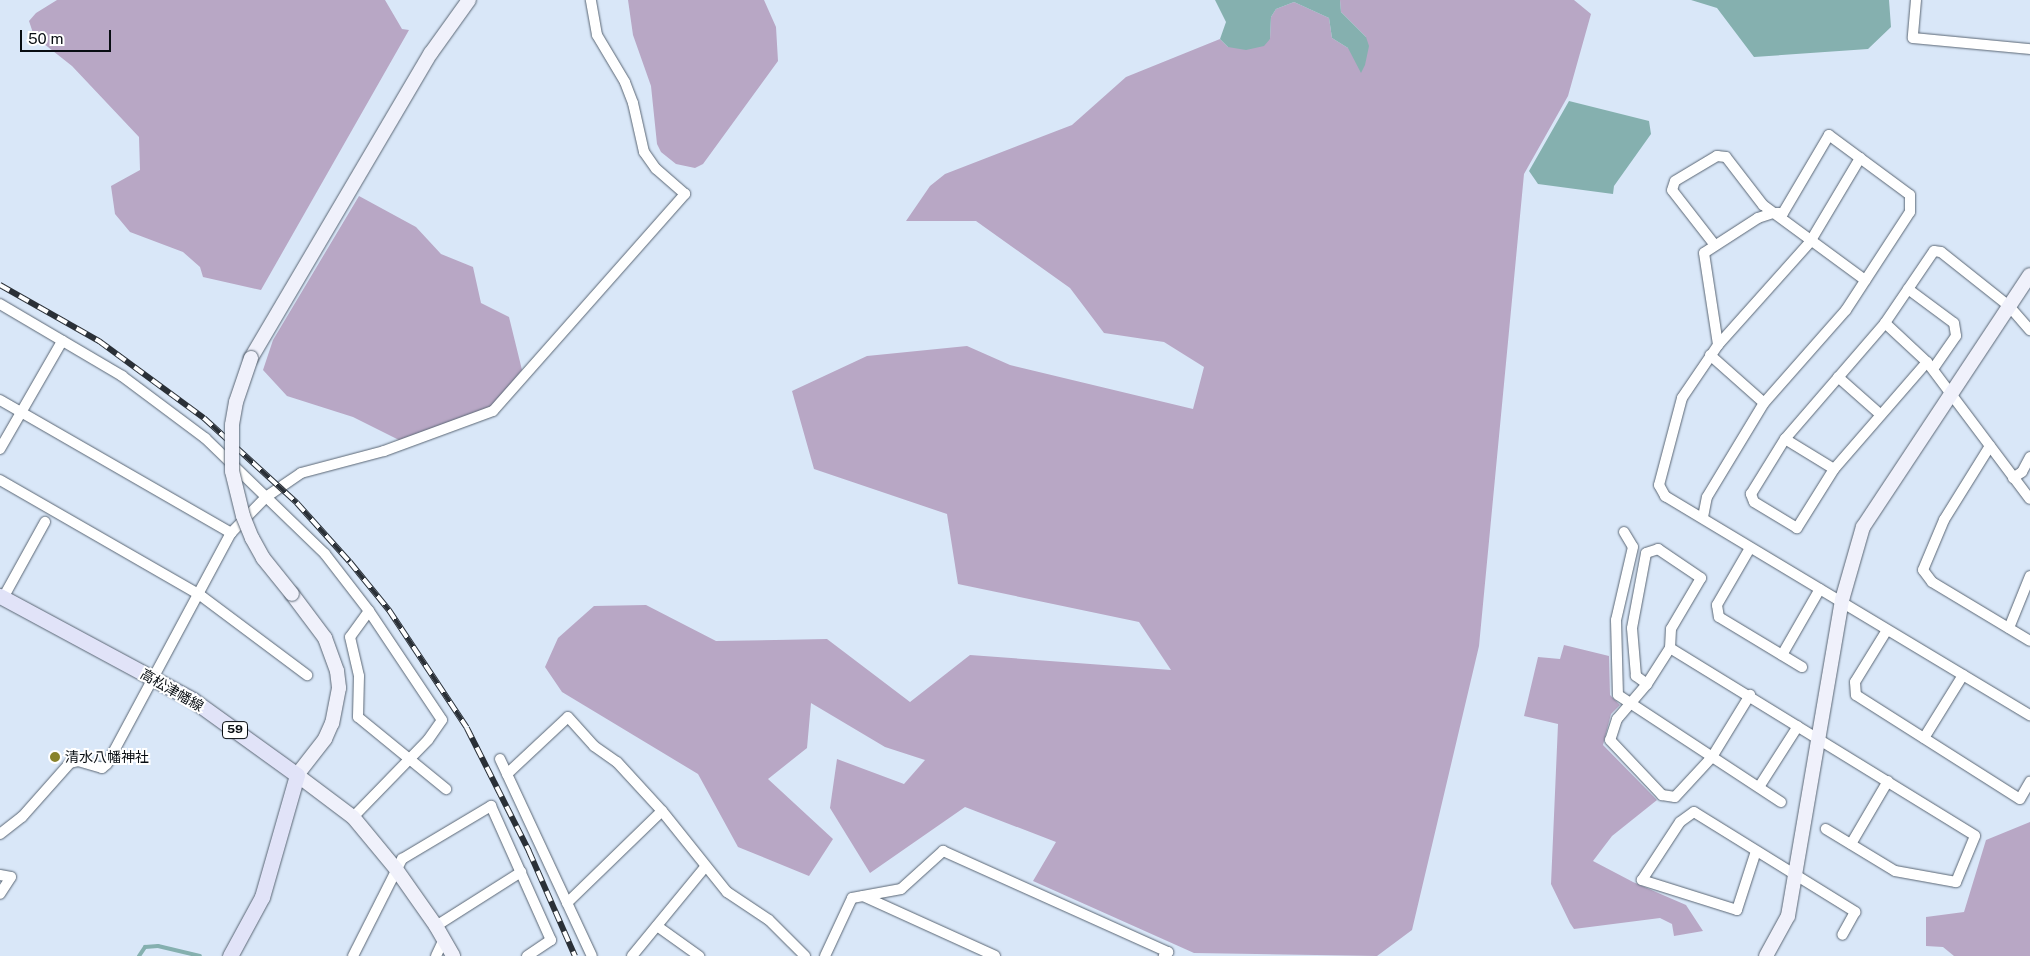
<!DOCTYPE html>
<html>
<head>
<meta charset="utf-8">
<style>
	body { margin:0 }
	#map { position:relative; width:2030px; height:956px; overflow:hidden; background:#d9e7f8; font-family:"Public Sans","Noto Sans JP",sans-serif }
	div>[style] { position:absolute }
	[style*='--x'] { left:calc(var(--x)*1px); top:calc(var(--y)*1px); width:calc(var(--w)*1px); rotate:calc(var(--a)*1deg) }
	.forest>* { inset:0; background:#b8a7c5 }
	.water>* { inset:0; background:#85b0af }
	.stream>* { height:4px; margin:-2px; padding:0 2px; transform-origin:2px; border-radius:2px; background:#85b0af }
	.roads { filter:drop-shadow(0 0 1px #5a6674) drop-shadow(0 0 1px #5a6674) }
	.street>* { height:10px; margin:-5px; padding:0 5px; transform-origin:5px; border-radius:5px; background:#fff }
	.secondary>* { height:14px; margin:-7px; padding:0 7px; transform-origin:7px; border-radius:7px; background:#f0f1fb }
	.primary>* { height:15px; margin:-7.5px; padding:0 7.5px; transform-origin:7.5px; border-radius:7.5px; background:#e1e3f8 }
	.rail>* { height:5.5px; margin-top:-2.75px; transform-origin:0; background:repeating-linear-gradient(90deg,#fff 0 11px,#2a3037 0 22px); box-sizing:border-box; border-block:1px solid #2a3037 }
	.bridges { filter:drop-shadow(0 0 1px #5a6674) drop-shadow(0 0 1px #5a6674) }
	.secondary-bridge>* { height:14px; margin:-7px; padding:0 7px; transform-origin:7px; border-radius:7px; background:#f0f1fb }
	.dots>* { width:14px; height:14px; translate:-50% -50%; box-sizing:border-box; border:2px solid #fff; border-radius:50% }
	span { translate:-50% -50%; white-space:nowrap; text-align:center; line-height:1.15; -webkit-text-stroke:4px #fff; paint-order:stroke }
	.shield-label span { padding:1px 4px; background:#fff; border:1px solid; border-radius:4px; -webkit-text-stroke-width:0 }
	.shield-label { font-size:12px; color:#080d12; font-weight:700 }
	.street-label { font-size:14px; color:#080d12 }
	.poi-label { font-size:14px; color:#080d12 }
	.left { translate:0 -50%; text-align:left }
	.scale { position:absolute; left:20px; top:30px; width:91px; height:22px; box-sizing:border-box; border:2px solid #080d12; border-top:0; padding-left:6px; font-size:15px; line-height:18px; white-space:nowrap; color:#080d12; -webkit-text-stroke:4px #fff; paint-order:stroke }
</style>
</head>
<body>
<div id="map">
	<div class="forest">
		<i style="clip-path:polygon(57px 0,385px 0,402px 29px,409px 30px,261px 290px,203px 277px,200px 267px,183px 252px,130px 232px,115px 214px,111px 186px,140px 170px,139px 137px,72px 66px,34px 36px,29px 21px,36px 13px)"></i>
		<i style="clip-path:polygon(628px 0,764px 0,776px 27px,778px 61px,703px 164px,695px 168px,676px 164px,661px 152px,657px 144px,651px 86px,633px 35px)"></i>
		<i style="clip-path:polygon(1340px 0,1574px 0,1591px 14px,1568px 96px,1524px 174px,1479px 646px,1412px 930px,1377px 956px,1194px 953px,1033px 881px,1056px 842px,965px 807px,870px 873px,830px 808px,837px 759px,904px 784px,925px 760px,885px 747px,811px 703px,807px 748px,768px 779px,833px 839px,809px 876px,738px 847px,698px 774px,562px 692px,545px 667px,558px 638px,594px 606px,646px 605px,716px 641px,827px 639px,910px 702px,970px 655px,1171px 670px,1139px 622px,958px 584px,947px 514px,814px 469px,792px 391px,867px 356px,967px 346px,1010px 365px,1193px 409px,1204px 367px,1164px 342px,1104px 333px,1070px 288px,976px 221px,906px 221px,930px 186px,945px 174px,1072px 125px,1126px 77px,1220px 39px,1228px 47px,1270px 39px,1271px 17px,1276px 9px,1294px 2px,1329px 18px,1332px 38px,1348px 48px,1366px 37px,1341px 12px)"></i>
		<i style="clip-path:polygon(359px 196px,416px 227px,441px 254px,473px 267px,481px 303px,509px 317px,522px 370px,490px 408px,399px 440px,353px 417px,287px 396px,263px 370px,273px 340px)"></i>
		<i style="clip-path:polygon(1564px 645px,1609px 656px,1610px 695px,1620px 705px,1611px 714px,1603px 745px,1657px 800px,1612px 836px,1593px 861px,1633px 882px,1686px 905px,1703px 931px,1674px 936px,1672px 924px,1660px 918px,1574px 929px,1570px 923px,1551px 884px,1558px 724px,1524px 716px,1538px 657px,1560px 659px)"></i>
		<i style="clip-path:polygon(2030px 822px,2030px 956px,1954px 956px,1943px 947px,1926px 946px,1926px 917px,1964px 912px,1986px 840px)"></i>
	</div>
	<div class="water">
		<i style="clip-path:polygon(1215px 0,1340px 0,1341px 12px,1366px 37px,1369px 46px,1365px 65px,1361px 73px,1348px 48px,1332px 38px,1329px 18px,1294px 2px,1276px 9px,1271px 17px,1270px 39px,1264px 46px,1246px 50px,1228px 47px,1220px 39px,1226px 22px)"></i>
		<i style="clip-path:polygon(1691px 0,1889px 0,1891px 27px,1868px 49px,1754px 57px,1717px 8px)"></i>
		<i style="clip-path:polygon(1569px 101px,1649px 121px,1651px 134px,1614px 186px,1613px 194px,1538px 184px,1529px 171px)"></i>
	</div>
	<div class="stream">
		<i style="--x:139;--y:956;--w:11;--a:-56"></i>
		<i style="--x:145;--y:947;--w:13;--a:-4"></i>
		<i style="--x:158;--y:946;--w:43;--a:13.4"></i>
	</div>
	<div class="roads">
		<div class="street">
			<i style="--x:1916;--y:0;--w:38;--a:95"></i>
			<i style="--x:1913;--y:38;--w:118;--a:5.4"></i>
			<i style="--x:1714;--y:244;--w:68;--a:-127.9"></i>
			<i style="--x:1672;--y:190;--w:9;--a:-72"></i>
			<i style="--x:1675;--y:181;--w:49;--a:-30.8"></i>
			<i style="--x:1717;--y:156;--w:9;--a:6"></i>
			<i style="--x:1726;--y:157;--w:61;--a:52.4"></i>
			<i style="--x:1763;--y:205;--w:127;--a:36.3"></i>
			<i style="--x:1908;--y:289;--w:57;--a:36.5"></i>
			<i style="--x:1954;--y:323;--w:13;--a:81"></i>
			<i style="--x:1956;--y:336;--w:40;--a:124.9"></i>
			<i style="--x:0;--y:304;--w:142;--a:30.5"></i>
			<i style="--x:122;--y:376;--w:104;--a:36.8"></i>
			<i style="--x:205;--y:438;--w:167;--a:44"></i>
			<i style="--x:325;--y:554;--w:72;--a:52.3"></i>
			<i style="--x:369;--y:611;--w:131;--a:56.2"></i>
			<i style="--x:442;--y:720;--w:24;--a:125"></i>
			<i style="--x:428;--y:740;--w:107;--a:134.2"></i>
			<i style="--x:1885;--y:323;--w:57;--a:42.9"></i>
			<i style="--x:1927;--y:362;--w:171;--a:53.1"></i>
			<i style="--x:1718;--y:345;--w:138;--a:-48.2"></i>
			<i style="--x:1810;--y:242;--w:98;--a:-59.2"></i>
			<i style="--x:1710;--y:355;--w:72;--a:41.6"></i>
			<i style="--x:1927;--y:362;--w:142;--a:131"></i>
			<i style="--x:1834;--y:469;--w:70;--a:122.1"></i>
			<i style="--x:1797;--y:528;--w:50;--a:-148.8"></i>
			<i style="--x:1754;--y:502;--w:9;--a:-111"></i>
			<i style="--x:1751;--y:494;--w:65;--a:-58.3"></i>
			<i style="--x:1785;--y:439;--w:153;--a:-49.2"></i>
			<i style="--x:1885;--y:323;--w:87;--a:-55.8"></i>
			<i style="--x:1934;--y:251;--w:7;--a:8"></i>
			<i style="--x:1941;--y:252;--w:87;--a:38.5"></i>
			<i style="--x:2009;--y:306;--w:32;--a:49"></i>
			<i style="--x:1838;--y:377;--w:57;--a:41.5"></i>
			<i style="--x:0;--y:400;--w:267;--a:29.9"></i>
			<i style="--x:1785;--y:439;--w:57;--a:31.5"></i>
			<i style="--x:1990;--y:446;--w:87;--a:121.9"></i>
			<i style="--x:1944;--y:520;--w:54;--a:112.8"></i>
			<i style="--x:1923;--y:570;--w:15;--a:53"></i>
			<i style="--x:1932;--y:582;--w:114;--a:31"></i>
			<i style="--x:0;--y:449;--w:125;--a:-60.1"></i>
			<i style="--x:2013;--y:478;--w:11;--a:-34"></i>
			<i style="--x:2022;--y:472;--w:17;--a:-62"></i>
			<i style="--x:0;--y:480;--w:231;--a:29.9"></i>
			<i style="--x:200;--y:595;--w:134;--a:36.8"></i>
			<i style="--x:1703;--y:517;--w:20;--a:-79"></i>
			<i style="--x:1707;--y:497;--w:110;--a:-58.8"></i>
			<i style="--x:1764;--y:403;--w:124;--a:-48.6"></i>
			<i style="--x:1846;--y:310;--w:117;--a:-56.9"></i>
			<i style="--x:1910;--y:212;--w:17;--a:-90"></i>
			<i style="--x:1910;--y:195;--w:101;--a:-143.5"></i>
			<i style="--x:1829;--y:135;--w:91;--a:120.5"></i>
			<i style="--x:1783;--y:213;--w:10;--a:180"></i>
			<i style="--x:1773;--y:213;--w:16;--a:162"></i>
			<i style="--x:1758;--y:218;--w:64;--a:147.1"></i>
			<i style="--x:1704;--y:253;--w:93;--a:81.3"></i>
			<i style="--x:1718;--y:345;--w:64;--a:124.2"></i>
			<i style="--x:1682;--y:398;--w:90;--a:104.8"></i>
			<i style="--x:1659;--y:485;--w:13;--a:61"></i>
			<i style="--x:1665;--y:496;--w:426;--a:31"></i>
			<i style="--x:1624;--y:532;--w:17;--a:59"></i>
			<i style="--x:1633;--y:547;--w:75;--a:103.1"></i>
			<i style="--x:1616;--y:620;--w:75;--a:88.5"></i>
			<i style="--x:1618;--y:695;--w:195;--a:33.3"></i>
			<i style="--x:1750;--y:548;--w:66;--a:120.1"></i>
			<i style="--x:1717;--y:605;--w:12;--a:81"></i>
			<i style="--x:1719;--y:617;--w:97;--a:31.1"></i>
			<i style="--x:3;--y:598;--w:87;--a:-61.1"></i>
			<i style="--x:369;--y:611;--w:32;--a:126"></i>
			<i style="--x:350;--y:637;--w:40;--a:77"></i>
			<i style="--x:359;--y:676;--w:41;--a:91.4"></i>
			<i style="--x:358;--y:717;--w:114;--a:39.3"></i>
			<i style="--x:2009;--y:628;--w:56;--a:-68"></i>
			<i style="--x:1887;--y:630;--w:61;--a:121.6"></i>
			<i style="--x:1855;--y:682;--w:13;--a:86"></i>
			<i style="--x:1856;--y:695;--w:194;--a:32.4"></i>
			<i style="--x:2020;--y:799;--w:20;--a:-60"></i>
			<i style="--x:1670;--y:648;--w:43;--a:122.6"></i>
			<i style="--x:1647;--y:684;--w:46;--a:130.6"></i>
			<i style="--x:1617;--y:719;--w:22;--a:108"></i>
			<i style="--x:1610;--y:740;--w:76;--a:46.6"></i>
			<i style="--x:1662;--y:795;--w:13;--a:9"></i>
			<i style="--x:1675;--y:797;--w:54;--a:-47.2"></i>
			<i style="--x:1712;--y:757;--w:73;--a:-58.5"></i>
			<i style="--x:1782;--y:655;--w:76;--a:-60.1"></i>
			<i style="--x:1647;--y:684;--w:14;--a:-144"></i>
			<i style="--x:1636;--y:676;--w:48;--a:-94.8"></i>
			<i style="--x:1632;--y:628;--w:76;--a:-79.4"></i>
			<i style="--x:1646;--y:553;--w:13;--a:-18"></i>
			<i style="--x:1658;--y:549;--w:52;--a:34"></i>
			<i style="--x:1701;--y:578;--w:59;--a:120.5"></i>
			<i style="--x:1671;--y:629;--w:19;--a:93"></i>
			<i style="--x:1670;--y:648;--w:358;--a:31.6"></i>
			<i style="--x:1975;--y:836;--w:50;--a:112.4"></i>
			<i style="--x:1956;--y:882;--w:62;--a:-169.8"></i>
			<i style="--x:1895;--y:871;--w:81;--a:-148.7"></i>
			<i style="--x:1924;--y:738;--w:74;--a:-58.2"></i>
			<i style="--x:500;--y:759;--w:217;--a:65"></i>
			<i style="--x:507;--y:774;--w:83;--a:-43.1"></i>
			<i style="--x:568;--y:717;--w:39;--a:48"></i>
			<i style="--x:594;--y:746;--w:28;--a:35"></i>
			<i style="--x:617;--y:762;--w:67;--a:47.4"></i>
			<i style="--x:662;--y:811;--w:104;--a:51.3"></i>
			<i style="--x:727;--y:892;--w:50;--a:33.7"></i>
			<i style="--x:769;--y:920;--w:51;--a:45"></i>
			<i style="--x:1759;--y:787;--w:72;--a:-57.4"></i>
			<i style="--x:0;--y:834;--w:28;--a:-38"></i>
			<i style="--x:22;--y:817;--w:72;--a:-48.4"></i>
			<i style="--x:70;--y:763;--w:8;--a:-14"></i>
			<i style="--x:78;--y:761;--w:25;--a:16"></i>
			<i style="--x:102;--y:768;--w:6;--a:-39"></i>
			<i style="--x:107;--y:764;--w:262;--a:-61.8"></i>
			<i style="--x:231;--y:533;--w:50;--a:-45.8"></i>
			<i style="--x:266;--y:497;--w:42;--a:-34.4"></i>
			<i style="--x:301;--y:473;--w:86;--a:-14.8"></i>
			<i style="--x:384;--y:451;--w:116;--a:-20.2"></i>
			<i style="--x:493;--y:411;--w:290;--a:-48.5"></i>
			<i style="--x:685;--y:194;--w:38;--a:-139"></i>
			<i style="--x:656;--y:169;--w:21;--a:-125"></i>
			<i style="--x:644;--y:152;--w:50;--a:-102.7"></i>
			<i style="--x:633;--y:103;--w:22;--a:-111"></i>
			<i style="--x:625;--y:82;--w:55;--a:-120.8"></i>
			<i style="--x:597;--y:35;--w:36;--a:-100"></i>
			<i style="--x:1851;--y:844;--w:73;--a:-59.6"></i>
			<i style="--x:1756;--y:851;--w:62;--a:107.9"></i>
			<i style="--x:1737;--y:910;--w:100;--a:-162.5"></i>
			<i style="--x:1642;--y:880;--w:69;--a:-56.8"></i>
			<i style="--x:1680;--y:822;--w:17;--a:-36"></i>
			<i style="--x:1694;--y:812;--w:190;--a:31.8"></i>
			<i style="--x:1855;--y:912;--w:26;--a:119"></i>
			<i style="--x:0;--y:875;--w:11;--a:10"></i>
			<i style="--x:11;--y:877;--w:20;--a:123"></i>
			<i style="--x:863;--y:896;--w:145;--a:24.4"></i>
			<i style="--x:567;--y:903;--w:132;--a:-44.1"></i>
			<i style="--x:436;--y:926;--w:101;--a:-32.4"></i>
			<i style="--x:657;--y:926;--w:52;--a:35.5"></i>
			<i style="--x:353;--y:956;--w:109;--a:-63.2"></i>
			<i style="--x:402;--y:859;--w:104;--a:-30.8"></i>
			<i style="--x:491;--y:806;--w:147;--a:65.9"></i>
			<i style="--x:551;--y:940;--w:29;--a:146"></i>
			<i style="--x:436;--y:956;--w:19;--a:-65"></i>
			<i style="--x:632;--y:956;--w:115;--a:-50.6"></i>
			<i style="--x:825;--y:956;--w:64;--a:-65"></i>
			<i style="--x:852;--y:898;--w:50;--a:-10.4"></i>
			<i style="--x:901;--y:889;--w:57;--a:-42.1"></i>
			<i style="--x:943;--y:851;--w:247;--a:24.2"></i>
			<i style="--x:1168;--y:952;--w:6;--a:135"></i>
		</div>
		<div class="secondary">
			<i style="--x:251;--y:358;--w:354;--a:-59.5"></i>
			<i style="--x:431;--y:53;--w:65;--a:-54.4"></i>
			<i style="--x:292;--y:594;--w:55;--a:53.1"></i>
			<i style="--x:325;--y:638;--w:35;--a:70"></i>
			<i style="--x:337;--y:671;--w:17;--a:83"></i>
			<i style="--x:339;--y:688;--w:36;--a:101"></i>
			<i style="--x:332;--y:723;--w:17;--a:114"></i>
			<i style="--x:325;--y:739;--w:46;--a:127.9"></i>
			<i style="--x:297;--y:775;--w:70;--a:36.9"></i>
			<i style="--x:353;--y:817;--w:67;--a:50.4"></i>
			<i style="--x:396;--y:869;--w:70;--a:54.9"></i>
			<i style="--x:436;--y:926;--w:34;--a:60"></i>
			<i style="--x:1766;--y:956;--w:46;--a:-61.2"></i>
			<i style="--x:1788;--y:916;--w:321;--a:-80.3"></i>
			<i style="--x:1842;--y:600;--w:76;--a:-74"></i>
			<i style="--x:1863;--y:527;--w:302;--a:-56.5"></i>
		</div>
		<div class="primary">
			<i style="--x:0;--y:596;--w:219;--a:28.3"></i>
			<i style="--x:193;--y:700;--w:128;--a:35.8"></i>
			<i style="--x:297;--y:775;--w:127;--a:106"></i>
			<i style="--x:262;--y:897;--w:67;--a:118.5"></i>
		</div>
	</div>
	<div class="rail">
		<i style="--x:0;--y:285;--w:114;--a:29.5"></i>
		<i style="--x:99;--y:341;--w:130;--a:36.3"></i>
		<i style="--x:204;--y:418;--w:126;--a:42.4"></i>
		<i style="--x:297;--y:503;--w:79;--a:48.1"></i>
		<i style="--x:350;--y:562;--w:62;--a:50.9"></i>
		<i style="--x:389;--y:610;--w:141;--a:56.5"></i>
		<i style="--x:467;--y:728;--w:138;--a:63.2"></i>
		<i style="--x:529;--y:851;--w:115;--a:66.3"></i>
	</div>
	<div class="bridges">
		<div class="secondary-bridge">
			<i style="--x:251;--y:358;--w:46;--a:108.8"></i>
			<i style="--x:236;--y:402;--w:23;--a:100"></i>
			<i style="--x:232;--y:425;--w:46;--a:90"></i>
			<i style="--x:232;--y:471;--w:46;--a:76.3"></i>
			<i style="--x:243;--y:516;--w:24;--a:68"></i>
			<i style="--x:252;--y:538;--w:23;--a:61"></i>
			<i style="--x:263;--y:558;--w:46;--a:51.1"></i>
		</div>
	</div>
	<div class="dots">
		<i style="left:55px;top:757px;background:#88822a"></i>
	</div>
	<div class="shield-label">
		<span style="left:235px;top:730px">59</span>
	</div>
	<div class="street-label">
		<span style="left:172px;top:690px;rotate:30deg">高松津幡線</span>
	</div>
	<div class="poi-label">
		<span class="left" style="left:65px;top:757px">清水八幡神社</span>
	</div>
	<div class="scale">50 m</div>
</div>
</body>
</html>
